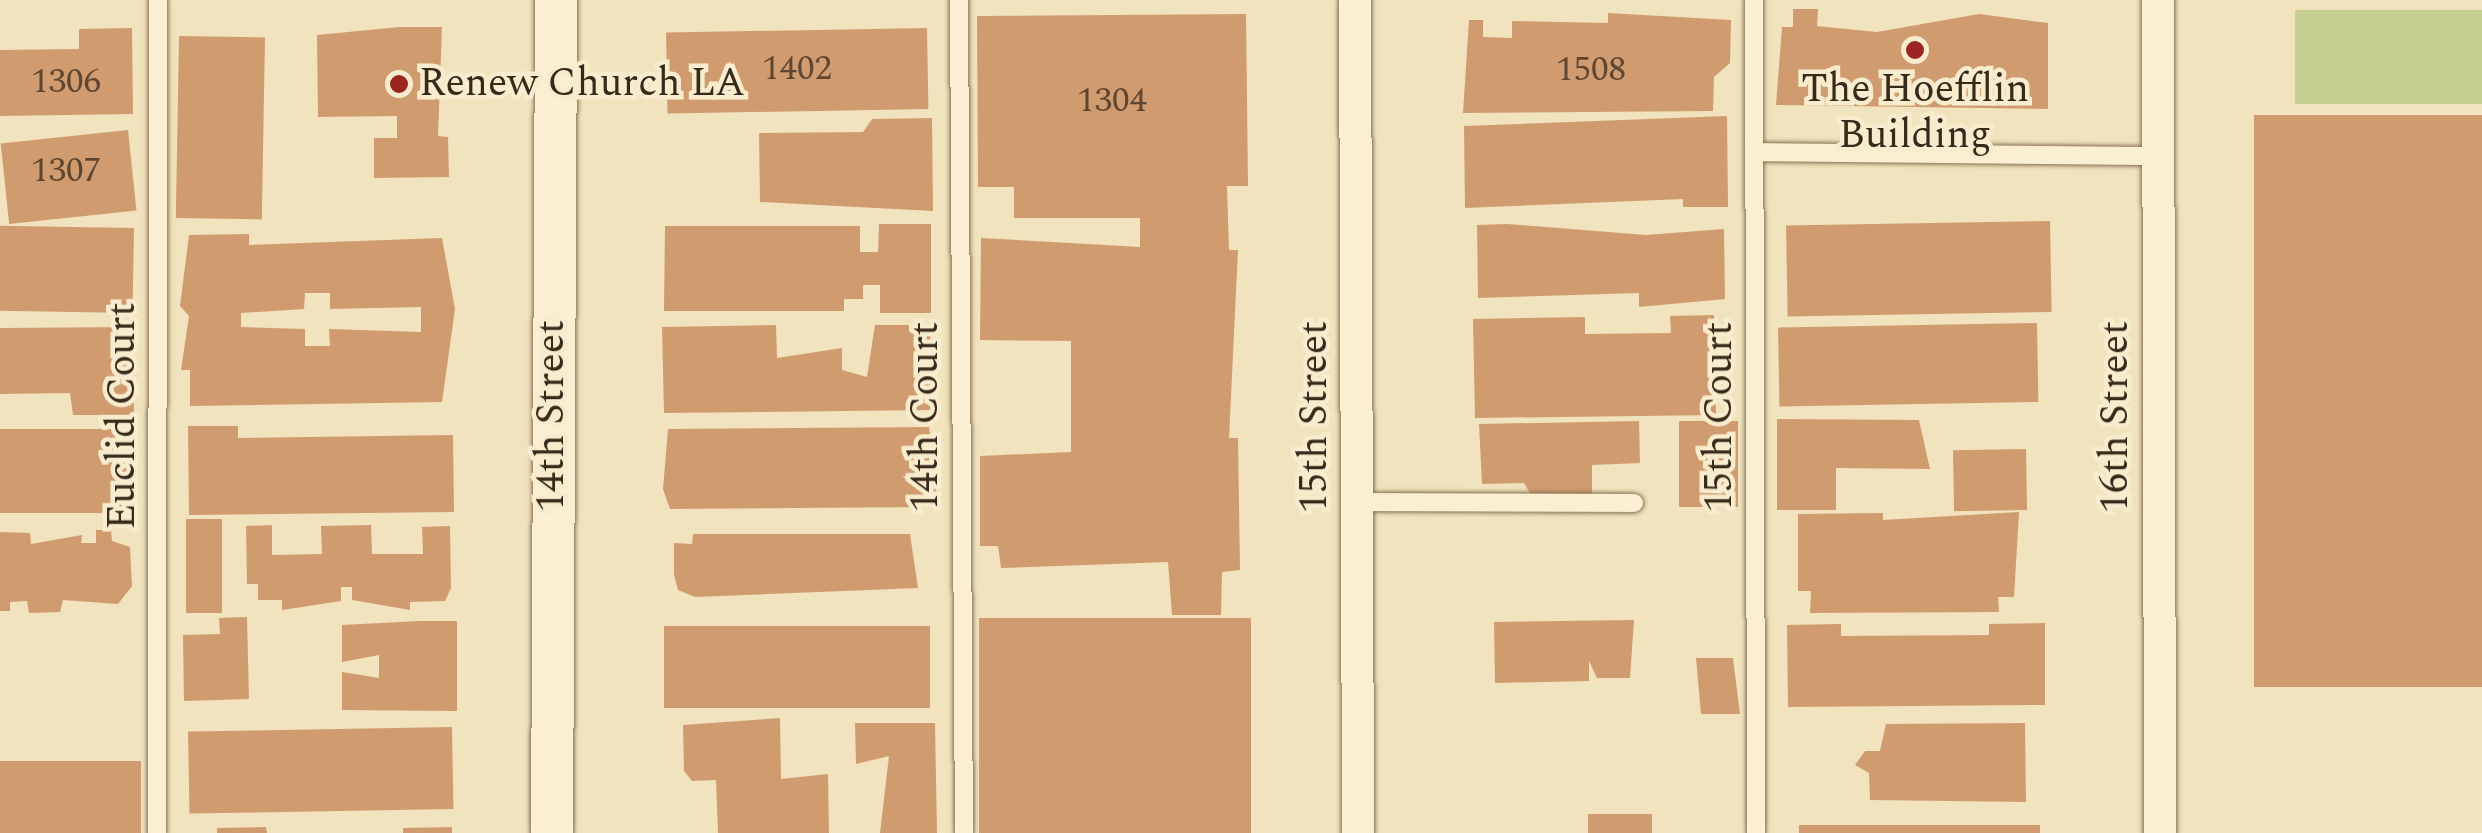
<!DOCTYPE html>
<html>
<head>
<meta charset="utf-8">
<style>
	body { margin:0 }
	#map { position:relative; width:2482px; height:833px; overflow:hidden; background:#f0e3bd; font-family:Spectral,serif }
	div>[style] { position:absolute }
	[style*='--x'] { left:calc(var(--x)*1px); top:calc(var(--y)*1px); width:calc(var(--w)*1px); rotate:calc(var(--a)*1deg) }
	.green>* { inset:0; background:#c6cf91; transform-origin:0 0 }
	.building>* { inset:0; background:#d19b70; transform-origin:0 0 }
	.roads { filter:drop-shadow(0 0 2px #897255) drop-shadow(0 0 2px #897255) }
	.service>* { height:18px; margin:-9px; padding:0 9px; transform-origin:9px; border-radius:9px; background:#fbefd1 }
	.minor>* { height:32px; margin:-16px; padding:0 16px; transform-origin:16px; border-radius:16px; background:#fbefd1 }
	.tertiary>* { height:42px; margin:-21px; padding:0 21px; transform-origin:21px; border-radius:21px; background:#fbefd1 }
	.dots>* { width:28px; height:28px; translate:-50% -50%; box-sizing:border-box; border:5px solid #f7eccd; border-radius:50% }
	span { translate:-50% -50%; white-space:nowrap; text-align:center; line-height:1.15; -webkit-text-stroke:9px #f7eccd; paint-order:stroke }
	.number-label { font-size:35px; color:#5e4630 }
	.number-label span { -webkit-text-stroke-width:0 }
	.poi-label { font-size:40px; color:#382a1b }
	.left { translate:0 -50%; text-align:left }
	.street-label { font-size:40px; color:#382a1b }
</style>
</head>
<body>
<div id="map">
	<div class="green">
		<i style="left:2482px;top:10px;width:94px;height:187px;rotate:90deg"></i>
	</div>
	<div class="building">
		<i style="clip-path:polygon(1793px 9px,1818px 9px,1817px 26px,1877px 32px,1979px 14px,2048px 23px,2048px 109px,1776px 105px,1782px 27px,1793px 27px)"></i>
		<i style="clip-path:polygon(1608px 13px,1731px 20px,1730px 63px,1714px 77px,1713px 111px,1463px 113px,1469px 20px,1483px 20px,1483px 37px,1512px 38px,1512px 21px,1608px 23px)"></i>
		<i style="clip-path:polygon(1246px 14px,1248px 186px,1227px 186px,1229px 250px,1238px 250px,1229px 438px,1238px 438px,1240px 570px,1222px 572px,1221px 615px,1172px 615px,1168px 562px,1001px 568px,998px 546px,980px 546px,980px 456px,1071px 452px,1071px 341px,980px 340px,981px 238px,1140px 247px,1140px 218px,1014px 218px,1014px 187px,978px 187px,977px 16px)"></i>
		<i style="clip-path:polygon(400px 27px,442px 27px,438px 136px,448px 137px,449px 177px,374px 178px,374px 138px,397px 138px,397px 116px,318px 117px,317px 35px)"></i>
		<i style="clip-path:polygon(132px 28px,133px 114px,0 116px,0 50px,79px 49px,79px 29px)"></i>
		<i style="left:927px;top:28px;width:81px;height:261px;rotate:89deg"></i>
		<i style="left:179px;top:36px;width:86px;height:182px;rotate:1deg"></i>
		<i style="left:2482px;top:115px;width:572px;height:228px;rotate:90deg"></i>
		<i style="clip-path:polygon(1727px 116px,1728px 207px,1683px 207px,1683px 199px,1465px 208px,1464px 126px)"></i>
		<i style="clip-path:polygon(932px 118px,933px 211px,760px 202px,759px 133px,863px 132px,872px 119px)"></i>
		<i style="left:128px;top:130px;width:81px;height:128px;rotate:84deg"></i>
		<i style="left:2050px;top:221px;width:91px;height:264px;rotate:89deg"></i>
		<i style="clip-path:polygon(879px 224px,931px 224px,931px 313px,880px 313px,880px 285px,863px 285px,863px 299px,844px 299px,844px 311px,664px 311px,665px 226px,860px 226px,860px 252px,878px 252px)"></i>
		<i style="clip-path:polygon(1507px 224px,1646px 235px,1724px 229px,1725px 299px,1639px 307px,1639px 293px,1478px 298px,1477px 225px)"></i>
		<i style="left:134px;top:228px;width:85px;height:134px;rotate:91deg"></i>
		<i style="clip-path:polygon(evenodd,249px 234px,249px 245px,442px 238px,455px 309px,442px 402px,190px 406px,190px 370px,181px 370px,189px 316px,180px 306px,189px 235px,249px 234px,305px 293px,330px 293px,330px 309px,421px 307px,421px 332px,329px 329px,330px 346px,305px 346px,305px 329px,241px 327px,241px 313px,304px 309px,305px 293px)"></i>
		<i style="clip-path:polygon(1714px 315px,1716px 415px,1475px 418px,1473px 319px,1585px 317px,1585px 334px,1671px 333px,1670px 316px)"></i>
		<i style="left:2037px;top:323px;width:79px;height:259px;rotate:89deg"></i>
		<i style="clip-path:polygon(776px 325px,777px 358px,842px 348px,842px 370px,867px 377px,875px 325px,930px 325px,931px 410px,664px 413px,662px 327px)"></i>
		<i style="clip-path:polygon(133px 327px,134px 415px,73px 415px,70px 393px,0 394px,0 328px)"></i>
		<i style="clip-path:polygon(1777px 419px,1919px 420px,1930px 469px,1836px 468px,1836px 510px,1777px 510px)"></i>
		<i style="clip-path:polygon(1639px 421px,1640px 463px,1592px 465px,1592px 497px,1533px 498px,1524px 483px,1482px 484px,1479px 424px)"></i>
		<i style="left:1679px;top:421px;width:59px;height:86px"></i>
		<i style="clip-path:polygon(188px 426px,238px 426px,238px 438px,453px 435px,454px 512px,189px 515px)"></i>
		<i style="clip-path:polygon(929px 427px,937px 498px,928px 507px,670px 509px,663px 489px,668px 429px)"></i>
		<i style="left:0;top:429px;width:132px;height:84px"></i>
		<i style="left:2026px;top:449px;width:61px;height:73px;rotate:89deg"></i>
		<i style="clip-path:polygon(2019px 512px,2014px 597px,1998px 597px,1999px 612px,1810px 613px,1811px 591px,1798px 591px,1798px 514px,1883px 513px,1883px 520px)"></i>
		<i style="left:222px;top:519px;width:94px;height:36px;rotate:90deg"></i>
		<i style="clip-path:polygon(272px 525px,272px 555px,322px 554px,321px 526px,371px 525px,372px 554px,423px 554px,422px 527px,450px 526px,451px 588px,445px 601px,410px 602px,410px 610px,352px 600px,352px 587px,341px 587px,341px 601px,282px 610px,282px 600px,258px 600px,258px 584px,247px 584px,246px 526px)"></i>
		<i style="clip-path:polygon(96px 530px,111px 530px,112px 541px,130px 547px,132px 586px,118px 604px,63px 600px,60px 612px,29px 613px,27px 601px,10px 602px,10px 611px,0 611px,0 532px,30px 533px,31px 544px,82px 535px,81px 543px,96px 543px)"></i>
		<i style="clip-path:polygon(693px 534px,910px 534px,918px 588px,695px 597px,678px 590px,674px 575px,674px 543px,692px 544px)"></i>
		<i style="clip-path:polygon(247px 617px,249px 699px,184px 701px,183px 635px,220px 634px,219px 618px)"></i>
		<i style="left:979px;top:618px;width:272px;height:215px"></i>
		<i style="clip-path:polygon(1634px 620px,1630px 678px,1597px 678px,1589px 661px,1589px 681px,1495px 683px,1494px 622px)"></i>
		<i style="clip-path:polygon(420px 621px,457px 621px,457px 711px,342px 710px,342px 672px,379px 678px,379px 655px,342px 662px,342px 625px)"></i>
		<i style="clip-path:polygon(2045px 623px,2045px 705px,1788px 707px,1787px 625px,1841px 624px,1841px 636px,1989px 635px,1989px 624px)"></i>
		<i style="left:930px;top:626px;width:82px;height:266px;rotate:90deg"></i>
		<i style="clip-path:polygon(1696px 658px,1733px 658px,1740px 714px,1701px 714px)"></i>
		<i style="clip-path:polygon(780px 718px,781px 779px,828px 774px,829px 833px,718px 833px,716px 780px,692px 781px,684px 771px,683px 725px)"></i>
		<i style="clip-path:polygon(855px 723px,935px 723px,937px 833px,880px 833px,889px 756px,856px 764px)"></i>
		<i style="clip-path:polygon(2025px 723px,2026px 802px,1870px 800px,1869px 773px,1855px 765px,1865px 751px,1880px 751px,1886px 724px)"></i>
		<i style="left:452px;top:727px;width:82px;height:264px;rotate:89deg"></i>
		<i style="left:0;top:761px;width:141px;height:72px"></i>
		<i style="left:1588px;top:814px;width:64px;height:19px"></i>
		<i style="left:2040px;top:825px;width:8px;height:241px;rotate:90deg"></i>
		<i style="clip-path:polygon(266px 827px,267px 833px,217px 833px,217px 828px)"></i>
		<i style="clip-path:polygon(452px 827px,452px 833px,403px 833px,403px 828px)"></i>
	</div>
	<div class="roads">
		<div class="service">
			<i style="--x:959;--y:0;--w:833;--a:89.66"></i>
			<i style="--x:1754;--y:0;--w:833;--a:89.86"></i>
			<i style="--x:1754;--y:152;--w:404;--a:0.6"></i>
			<i style="--x:1358;--y:502;--w:276;--a:0.2"></i>
			<i style="--x:157;--y:833;--w:833;--a:-89.93"></i>
		</div>
		<div class="minor">
			<i style="--x:1355;--y:0;--w:833;--a:89.79"></i>
			<i style="--x:2158;--y:0;--w:833;--a:89.86"></i>
		</div>
		<div class="tertiary">
			<i style="--x:552;--y:833;--w:833;--a:-89.72"></i>
		</div>
	</div>
	<div class="dots">
		<i style="left:1915px;top:50px;background:#9c2421"></i>
		<i style="left:399px;top:84px;background:#9c2421"></i>
	</div>
	<div class="number-label">
		<span style="left:797px;top:69px">1402</span>
		<span style="left:1591px;top:70px">1508</span>
		<span style="left:66px;top:82px">1306</span>
		<span style="left:1112px;top:101px">1304</span>
		<span style="left:66px;top:171px">1307</span>
	</div>
	<div class="poi-label">
		<span class="left" style="left:419px;top:84px">Renew Church LA</span>
		<span style="left:1915px;top:113px">The Hoefflin<br>Building</span>
	</div>
	<div class="street-label">
		<span style="left:123px;top:416px;rotate:-90deg">Euclid Court</span>
		<span style="left:552px;top:416px;rotate:-90deg">14th Street</span>
		<span style="left:926px;top:417px;rotate:-90deg">14th Court</span>
		<span style="left:1315px;top:417px;rotate:-90deg">15th Street</span>
		<span style="left:1720px;top:417px;rotate:-90deg">15th Court</span>
		<span style="left:2116px;top:417px;rotate:-90deg">16th Street</span>
	</div>
</div>
</body>
</html>
